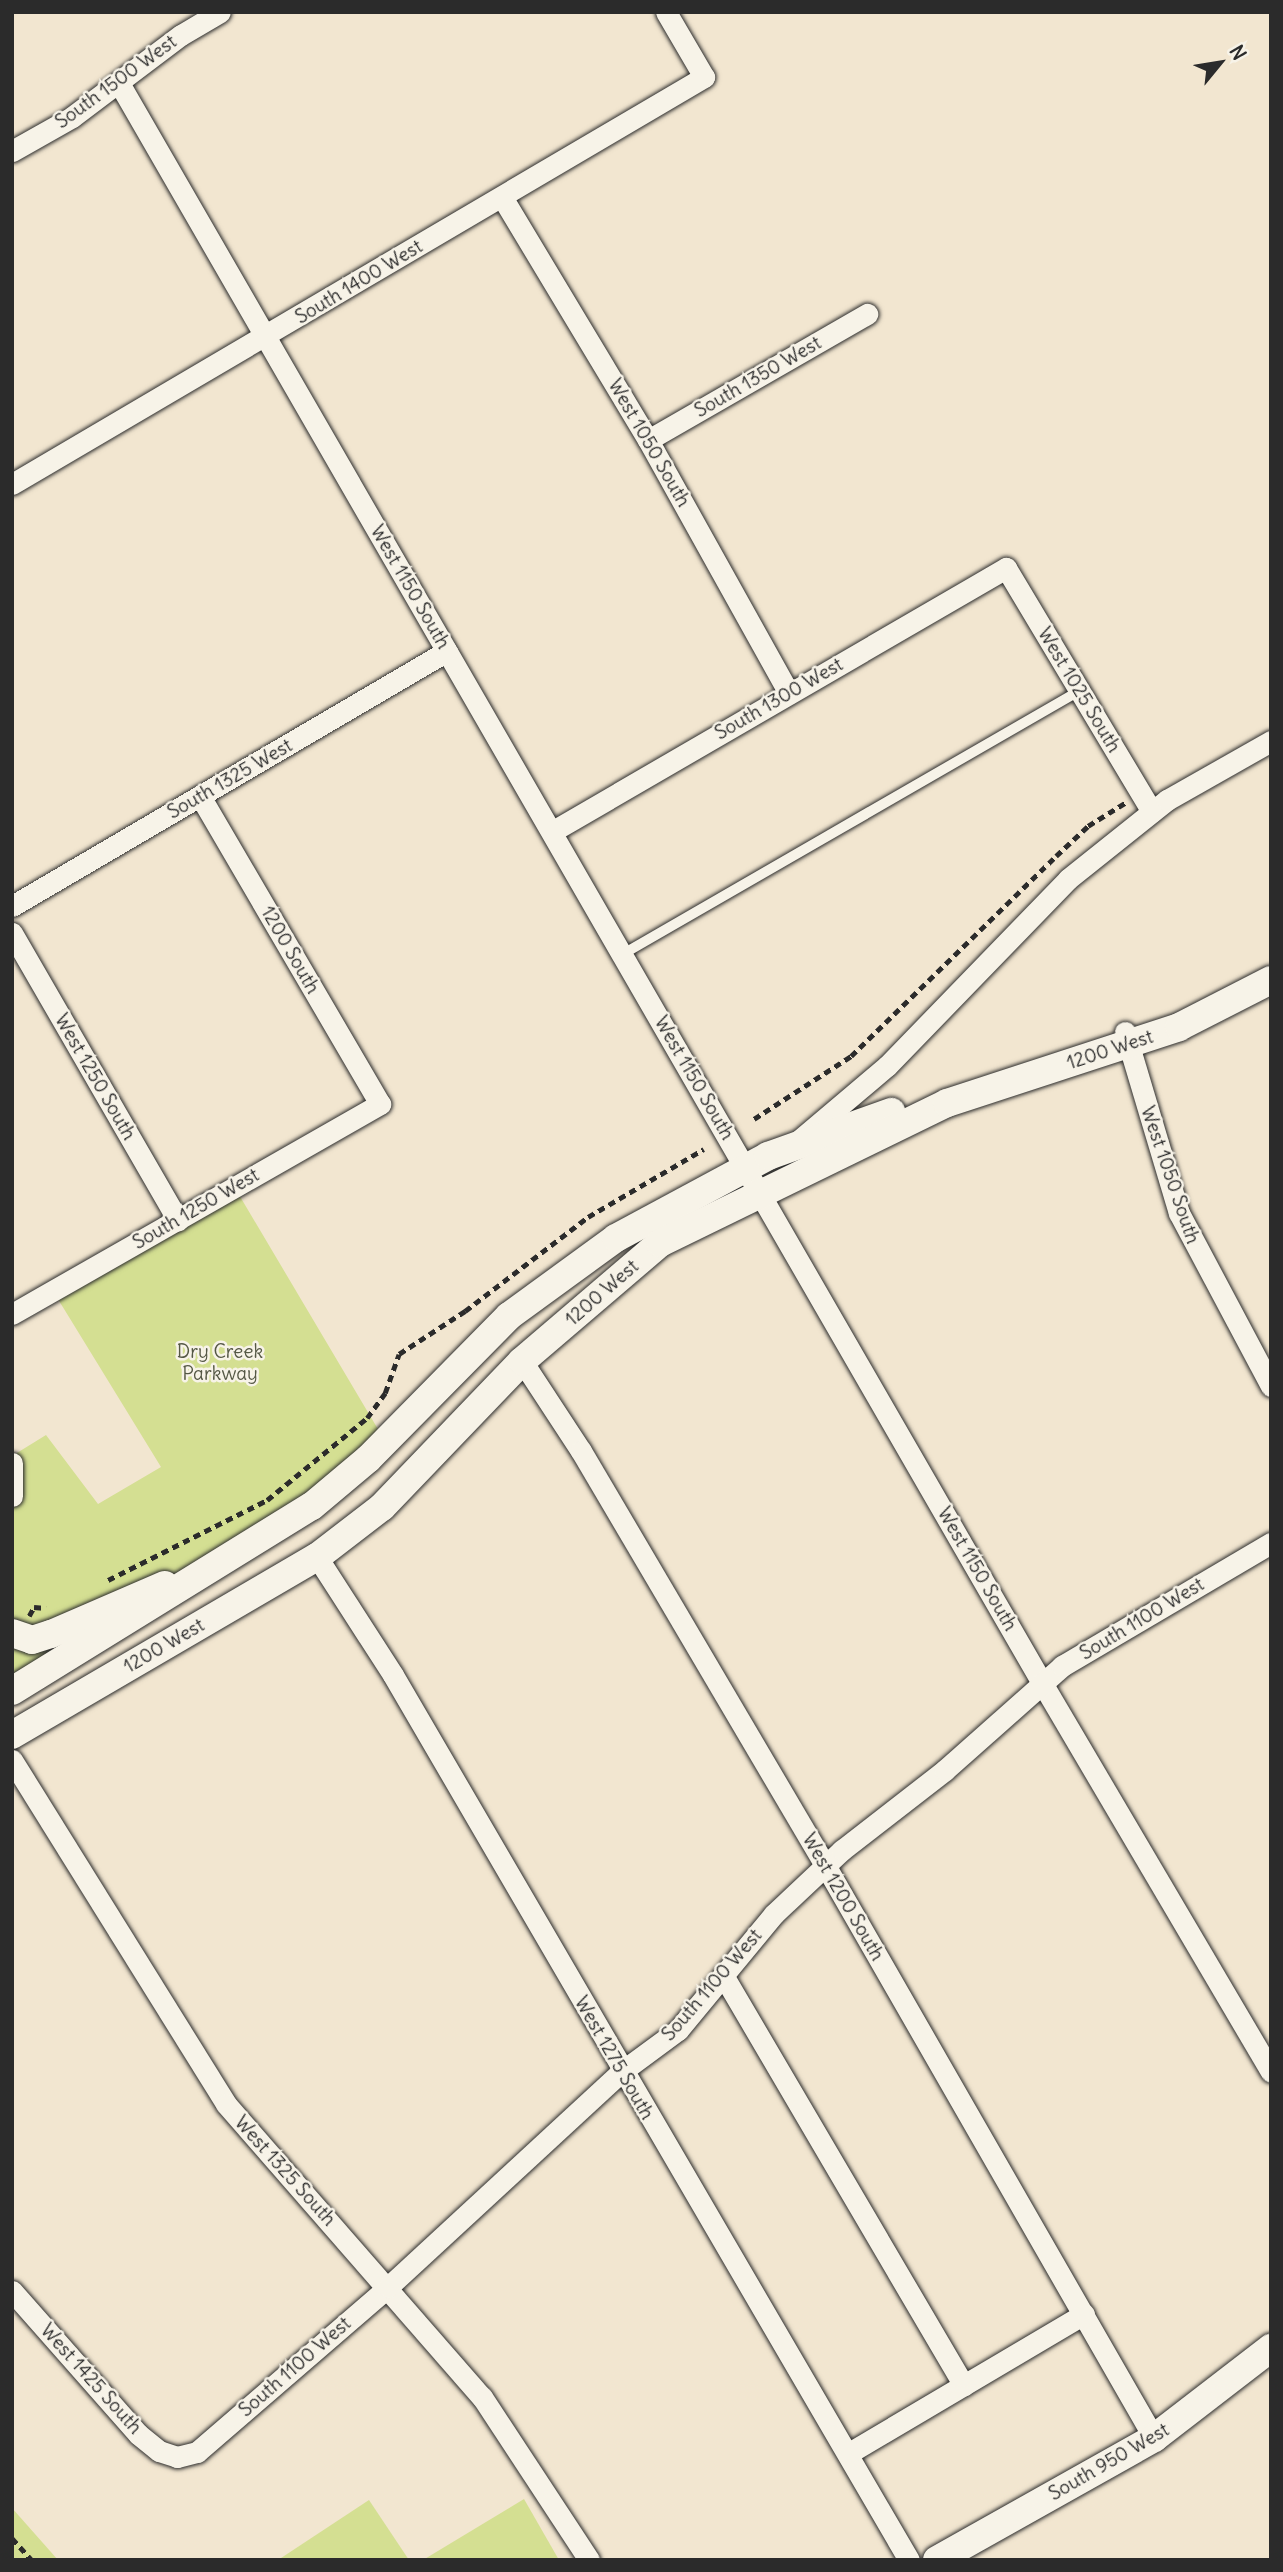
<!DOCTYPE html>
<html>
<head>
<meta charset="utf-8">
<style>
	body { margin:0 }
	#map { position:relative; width:1283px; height:2572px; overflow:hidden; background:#f2e6d0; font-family:Delius,sans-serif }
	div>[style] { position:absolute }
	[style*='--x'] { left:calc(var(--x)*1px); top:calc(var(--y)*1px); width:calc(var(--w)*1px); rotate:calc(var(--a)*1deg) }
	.green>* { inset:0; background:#d4df92 }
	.path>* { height:4.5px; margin-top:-2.25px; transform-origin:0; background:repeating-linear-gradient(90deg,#2b2b2b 0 7px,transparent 0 12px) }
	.roads { filter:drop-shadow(0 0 2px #2b2b2b) drop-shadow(0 0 2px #2b2b2b) }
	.service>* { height:10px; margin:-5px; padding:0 5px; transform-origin:5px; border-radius:5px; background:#f7f3e8 }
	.minor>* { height:21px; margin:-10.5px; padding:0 10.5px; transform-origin:10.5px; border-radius:10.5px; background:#f7f3e8 }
	.tertiary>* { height:28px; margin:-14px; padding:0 14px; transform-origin:14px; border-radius:14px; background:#f7f3e8 }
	span { translate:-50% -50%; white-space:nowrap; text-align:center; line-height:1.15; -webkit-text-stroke:5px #f7f3e8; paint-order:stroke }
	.street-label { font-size:19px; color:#2b2b2b }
	.park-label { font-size:19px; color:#555845 }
	.frame { position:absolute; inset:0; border:14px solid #2b2b2b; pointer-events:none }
	.north { position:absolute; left:1185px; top:28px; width:70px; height:70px; -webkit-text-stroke:5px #f7f3e8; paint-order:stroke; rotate:60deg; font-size:19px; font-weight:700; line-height:28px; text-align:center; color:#2b2b2b }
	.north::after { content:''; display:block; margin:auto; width:24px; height:32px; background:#2b2b2b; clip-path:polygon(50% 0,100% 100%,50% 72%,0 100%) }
</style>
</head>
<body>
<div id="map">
	<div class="green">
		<i style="clip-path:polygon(235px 1188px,385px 1441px,12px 1691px,12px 1456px,46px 1435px,98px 1504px,161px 1467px,53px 1291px)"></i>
		<i style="clip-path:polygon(524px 2499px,559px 2560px,423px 2560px)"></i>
		<i style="clip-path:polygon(369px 2500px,409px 2560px,278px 2560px)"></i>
		<i style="clip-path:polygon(12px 2508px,58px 2560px,12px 2560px)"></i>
	</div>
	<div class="path">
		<i style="--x:754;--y:1119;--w:116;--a:-33"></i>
		<i style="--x:851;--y:1056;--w:286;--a:-44.3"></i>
		<i style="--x:1056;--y:856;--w:44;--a:-43.2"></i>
		<i style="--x:1088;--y:826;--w:44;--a:-31.9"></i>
		<i style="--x:108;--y:1580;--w:178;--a:-26.7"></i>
		<i style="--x:267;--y:1500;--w:129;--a:-39.4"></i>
		<i style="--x:367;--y:1418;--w:31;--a:-54"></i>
		<i style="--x:385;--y:1393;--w:41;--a:-70.3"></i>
		<i style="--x:399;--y:1354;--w:79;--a:-33.1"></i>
		<i style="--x:465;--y:1311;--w:155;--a:-37.4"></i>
		<i style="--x:588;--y:1217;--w:134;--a:-30.4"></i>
		<i style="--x:29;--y:1616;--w:10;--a:-61"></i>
		<i style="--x:34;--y:1607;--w:12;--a:5"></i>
		<i style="--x:12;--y:2538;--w:30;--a:48"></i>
	</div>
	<div class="roads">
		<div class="service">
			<i style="--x:623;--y:954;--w:526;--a:-29.97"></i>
		</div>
		<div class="minor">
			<i style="--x:119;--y:83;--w:1847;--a:60.02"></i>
			<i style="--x:1042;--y:1683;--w:451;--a:59.5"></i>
			<i style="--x:12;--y:151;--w:69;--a:-29.5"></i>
			<i style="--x:72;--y:117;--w:136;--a:-37"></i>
			<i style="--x:181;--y:35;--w:45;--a:-30.5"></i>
			<i style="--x:502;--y:197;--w:283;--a:59"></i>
			<i style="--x:648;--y:440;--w:290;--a:60.9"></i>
			<i style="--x:648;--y:440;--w:253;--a:-29.9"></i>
			<i style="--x:12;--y:484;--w:803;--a:-30.46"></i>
			<i style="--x:704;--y:77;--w:75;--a:-120.3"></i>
			<i style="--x:553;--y:831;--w:524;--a:-30.14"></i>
			<i style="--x:1006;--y:568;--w:284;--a:59.1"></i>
			<i style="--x:12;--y:906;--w:504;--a:-30.38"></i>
			<i style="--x:12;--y:933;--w:332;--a:60"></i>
			<i style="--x:1125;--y:1032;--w:189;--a:73.4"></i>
			<i style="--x:1179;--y:1213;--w:196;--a:62"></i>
			<i style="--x:797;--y:1142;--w:118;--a:-40.2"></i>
			<i style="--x:887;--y:1066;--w:260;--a:-45.9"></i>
			<i style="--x:1068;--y:879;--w:127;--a:-38.6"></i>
			<i style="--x:1167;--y:800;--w:120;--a:-29.6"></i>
			<i style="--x:12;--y:1314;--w:424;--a:-29.7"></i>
			<i style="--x:380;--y:1104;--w:357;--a:-120.3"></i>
			<i style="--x:522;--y:1361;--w:108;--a:56.8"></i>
			<i style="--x:581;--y:1451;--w:481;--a:59.5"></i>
			<i style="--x:825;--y:1865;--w:661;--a:60.14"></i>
			<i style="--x:12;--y:1463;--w:33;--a:90"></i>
			<i style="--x:317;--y:1557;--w:140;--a:57.2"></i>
			<i style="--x:393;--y:1675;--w:1024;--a:59.76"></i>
			<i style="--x:12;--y:1760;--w:405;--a:58.1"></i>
			<i style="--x:226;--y:2104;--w:389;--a:48.9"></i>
			<i style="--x:482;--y:2397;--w:195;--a:56.7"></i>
			<i style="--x:723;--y:1975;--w:476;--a:59.6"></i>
			<i style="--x:12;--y:2291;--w:191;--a:48.6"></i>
			<i style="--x:138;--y:2434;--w:27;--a:39"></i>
			<i style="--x:159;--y:2451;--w:19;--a:18"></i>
			<i style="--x:177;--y:2457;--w:21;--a:-14"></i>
			<i style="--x:197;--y:2452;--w:252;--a:-40.8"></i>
			<i style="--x:388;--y:2287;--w:317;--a:-42.7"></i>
			<i style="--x:621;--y:2072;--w:71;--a:-36.4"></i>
			<i style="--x:678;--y:2030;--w:151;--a:-50.4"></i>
			<i style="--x:774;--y:1914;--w:93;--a:-43.3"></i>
			<i style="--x:842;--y:1850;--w:130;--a:-37.8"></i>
			<i style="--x:945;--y:1770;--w:157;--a:-41.6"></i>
			<i style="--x:1062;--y:1666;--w:243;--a:-30.5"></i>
			<i style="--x:849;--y:2453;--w:273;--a:-30.6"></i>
		</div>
		<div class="tertiary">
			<i style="--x:12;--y:1633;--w:21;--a:19"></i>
			<i style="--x:32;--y:1640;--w:20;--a:-18"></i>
			<i style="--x:51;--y:1634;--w:124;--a:-23.3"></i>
			<i style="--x:12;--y:1691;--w:352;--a:-31.7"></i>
			<i style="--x:312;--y:1506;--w:73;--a:-40"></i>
			<i style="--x:368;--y:1459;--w:201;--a:-45.4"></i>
			<i style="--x:509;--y:1316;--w:132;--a:-36.1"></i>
			<i style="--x:616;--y:1238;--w:173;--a:-28.3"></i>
			<i style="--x:768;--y:1156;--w:131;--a:-19.7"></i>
			<i style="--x:12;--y:1735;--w:353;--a:-30.3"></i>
			<i style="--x:317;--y:1557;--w:82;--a:-37.6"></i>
			<i style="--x:382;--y:1507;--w:202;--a:-46.2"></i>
			<i style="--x:522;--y:1361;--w:182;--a:-40.5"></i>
			<i style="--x:660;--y:1243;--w:319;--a:-26"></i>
			<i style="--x:947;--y:1103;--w:244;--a:-18.1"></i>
			<i style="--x:1179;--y:1027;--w:103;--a:-27.1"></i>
			<i style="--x:937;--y:2560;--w:249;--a:-29.3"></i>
			<i style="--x:1154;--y:2438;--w:148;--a:-37.6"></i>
		</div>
	</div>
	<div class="street-label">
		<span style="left:116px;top:82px;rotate:-36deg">South 1500 West</span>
		<span style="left:359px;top:282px;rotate:-31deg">South 1400 West</span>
		<span style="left:758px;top:377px;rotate:-30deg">South 1350 West</span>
		<span style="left:649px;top:443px;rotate:60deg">West 1050 South</span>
		<span style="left:410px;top:587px;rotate:60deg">West 1150 South</span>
		<span style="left:1079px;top:690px;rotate:59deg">West 1025 South</span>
		<span style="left:779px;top:699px;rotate:-30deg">South 1300 West</span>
		<span style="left:230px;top:779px;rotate:-30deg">South 1325 West</span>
		<span style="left:290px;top:950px;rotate:60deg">1200 South</span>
		<span style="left:1110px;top:1050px;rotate:-18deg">1200 West</span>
		<span style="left:95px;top:1077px;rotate:60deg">West 1250 South</span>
		<span style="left:694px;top:1078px;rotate:60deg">West 1150 South</span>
		<span style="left:1170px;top:1175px;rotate:71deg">West 1050 South</span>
		<span style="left:196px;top:1209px;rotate:-30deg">South 1250 West</span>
		<span style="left:602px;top:1293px;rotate:-41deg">1200 West</span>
		<span style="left:977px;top:1569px;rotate:60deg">West 1150 South</span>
		<span style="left:1142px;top:1619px;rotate:-31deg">South 1100 West</span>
		<span style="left:164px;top:1646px;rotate:-30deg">1200 West</span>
		<span style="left:843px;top:1897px;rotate:60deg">West 1200 South</span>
		<span style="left:712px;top:1985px;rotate:-49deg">South 1100 West</span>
		<span style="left:614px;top:2058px;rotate:60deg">West 1275 South</span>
		<span style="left:285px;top:2171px;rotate:48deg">West 1325 South</span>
		<span style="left:295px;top:2367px;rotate:-41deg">South 1100 West</span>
		<span style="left:91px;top:2379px;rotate:48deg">West 1425 South</span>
		<span style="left:1109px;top:2462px;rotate:-30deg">South 950 West</span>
	</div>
	<div class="park-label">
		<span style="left:220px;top:1363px">Dry Creek<br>Parkway</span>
	</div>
	<div class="frame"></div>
	<div class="north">N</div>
</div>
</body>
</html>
